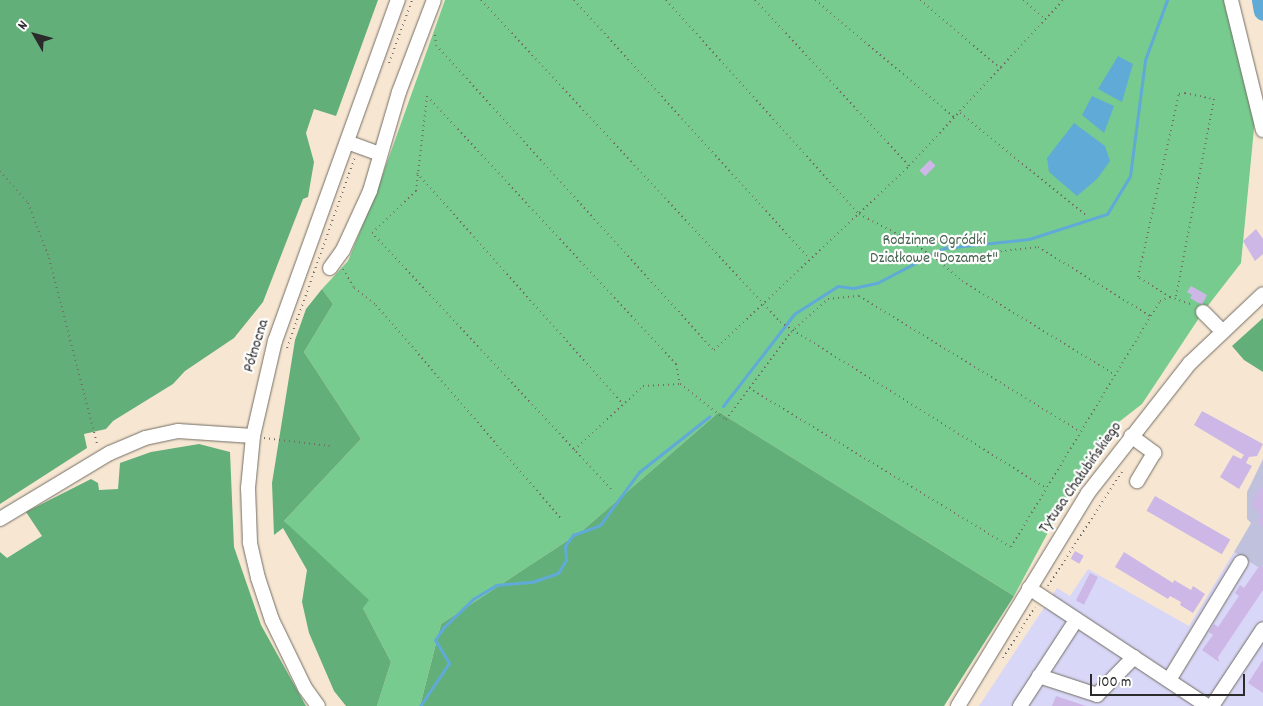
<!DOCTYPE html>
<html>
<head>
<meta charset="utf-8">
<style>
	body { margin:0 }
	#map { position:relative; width:1263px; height:706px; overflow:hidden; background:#f7e7d2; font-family:Dekko,sans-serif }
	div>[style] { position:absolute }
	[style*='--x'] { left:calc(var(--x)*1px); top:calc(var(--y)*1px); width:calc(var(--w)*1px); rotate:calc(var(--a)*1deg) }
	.built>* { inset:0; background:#d9d7f7 }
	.industrial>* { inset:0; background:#c0c2dd }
	.green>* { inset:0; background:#78cb8e }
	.forest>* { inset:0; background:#62af79 }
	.water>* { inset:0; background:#60aad7 }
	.stream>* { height:3px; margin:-1.5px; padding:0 1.5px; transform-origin:1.5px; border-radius:1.5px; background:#60aad7 }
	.river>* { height:19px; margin:-9.5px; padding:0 9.5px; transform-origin:9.5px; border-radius:9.5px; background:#60aad7 }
	.building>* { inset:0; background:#ccb7e6; transform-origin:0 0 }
	.path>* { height:2px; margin-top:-1px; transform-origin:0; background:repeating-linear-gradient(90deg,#726d65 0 1px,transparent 0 5px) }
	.roads { filter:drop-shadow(0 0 1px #726d65) drop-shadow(0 0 1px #726d65) }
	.minor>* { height:14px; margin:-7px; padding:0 7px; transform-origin:7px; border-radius:7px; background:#fff }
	span { translate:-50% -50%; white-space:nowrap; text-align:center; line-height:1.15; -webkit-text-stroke:4.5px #fff; paint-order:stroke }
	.park-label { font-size:16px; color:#46634e }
	.street-label { font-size:16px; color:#2b2b2b }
	.north { position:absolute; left:10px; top:10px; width:50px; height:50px; -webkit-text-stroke:4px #fff; paint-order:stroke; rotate:308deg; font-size:14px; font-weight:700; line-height:20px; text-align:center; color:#2b2b2b }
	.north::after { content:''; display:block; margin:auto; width:18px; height:22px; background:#2b2b2b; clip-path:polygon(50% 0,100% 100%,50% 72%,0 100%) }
	.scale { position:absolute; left:1090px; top:674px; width:155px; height:22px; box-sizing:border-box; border:2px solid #2b2b2b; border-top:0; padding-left:6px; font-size:15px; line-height:18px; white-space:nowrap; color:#2b2b2b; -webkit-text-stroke:4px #fff; paint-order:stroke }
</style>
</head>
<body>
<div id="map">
	<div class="built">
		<i style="clip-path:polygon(1234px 552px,1263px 566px,1263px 706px,979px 706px,1057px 588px,1070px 596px,1088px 569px,1189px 626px)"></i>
	</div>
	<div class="industrial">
		<i style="clip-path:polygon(1263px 459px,1263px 566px,1258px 567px,1234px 552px,1251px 523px,1247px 519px,1247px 492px)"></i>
	</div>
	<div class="green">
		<i style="clip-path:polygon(445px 0,1238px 0,1256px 108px,1241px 263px,1203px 312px,1142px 404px,1106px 432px,1091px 452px,1014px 596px,719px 412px,582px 531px,441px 624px,420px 706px,377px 706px,391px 662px,363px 608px,284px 521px,361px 439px,304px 352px,333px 304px,322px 289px,348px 261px,379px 185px)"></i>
	</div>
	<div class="forest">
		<i style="clip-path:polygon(0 0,378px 0,336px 116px,314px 109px,306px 133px,314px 162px,308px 197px,303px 199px,263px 302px,234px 338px,185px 371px,173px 384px,113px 421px,106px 429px,84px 434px,87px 448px,0 504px)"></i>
		<i style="clip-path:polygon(322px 289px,333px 304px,304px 352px,361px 439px,284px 521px,369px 600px,363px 608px,391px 662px,377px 706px,346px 706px,334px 691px,309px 633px,302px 602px,307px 570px,283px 528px,274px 535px,272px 483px,295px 340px,306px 309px)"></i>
		<i style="clip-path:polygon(1263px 318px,1263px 372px,1244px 360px,1232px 346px)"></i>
		<i style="clip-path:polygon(719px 412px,1014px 596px,944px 706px,420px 706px,441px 624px,582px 531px)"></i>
		<i style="clip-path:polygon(199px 444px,230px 452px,234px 547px,261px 625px,306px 706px,0 706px,0 552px,7px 558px,42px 536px,26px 512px,91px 479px,98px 483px,99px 490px,118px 489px,120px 463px,151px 452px)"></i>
	</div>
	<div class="water">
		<i style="clip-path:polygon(1118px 56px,1133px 64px,1122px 102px,1098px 89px)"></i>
		<i style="clip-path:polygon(1092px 96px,1114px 106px,1104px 133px,1082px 115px)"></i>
		<i style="clip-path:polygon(1074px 123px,1105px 146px,1110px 161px,1097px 179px,1077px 196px,1049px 172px,1047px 158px)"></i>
	</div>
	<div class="stream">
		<i style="--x:723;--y:406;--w:116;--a:-52.3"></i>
		<i style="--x:794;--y:314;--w:52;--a:-32.5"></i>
		<i style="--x:838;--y:286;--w:15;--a:8"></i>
		<i style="--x:853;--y:288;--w:25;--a:-12"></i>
		<i style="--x:877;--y:283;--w:76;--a:-27.6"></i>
		<i style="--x:944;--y:248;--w:85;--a:-6"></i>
		<i style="--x:1029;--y:239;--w:82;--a:-17.8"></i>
		<i style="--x:1107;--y:214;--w:44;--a:-58.8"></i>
		<i style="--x:1130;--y:176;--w:117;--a:-82.6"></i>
		<i style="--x:1145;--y:60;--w:64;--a:-69.9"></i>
		<i style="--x:420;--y:706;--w:52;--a:-56"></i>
		<i style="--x:449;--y:663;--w:27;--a:-121"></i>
		<i style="--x:435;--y:640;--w:14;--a:-56"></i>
		<i style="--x:443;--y:628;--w:42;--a:-44"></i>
		<i style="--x:473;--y:599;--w:27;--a:-31"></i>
		<i style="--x:496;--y:585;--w:36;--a:-5"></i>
		<i style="--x:532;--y:582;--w:28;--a:-19"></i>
		<i style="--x:558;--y:573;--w:15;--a:-58"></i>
		<i style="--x:566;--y:560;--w:14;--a:-94"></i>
		<i style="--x:565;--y:546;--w:14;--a:-54"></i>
		<i style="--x:573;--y:535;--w:29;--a:-20"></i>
		<i style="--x:600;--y:525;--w:66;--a:-53.7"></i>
		<i style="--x:639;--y:472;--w:90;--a:-38.3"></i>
	</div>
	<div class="river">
		<i style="--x:1261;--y:0;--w:11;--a:80"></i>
	</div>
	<div class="building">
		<i style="left:930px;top:160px;width:8px;height:15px;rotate:45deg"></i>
		<i style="clip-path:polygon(1256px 229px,1263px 239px,1263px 254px,1255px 261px,1243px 241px)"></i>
		<i style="clip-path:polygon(1191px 286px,1207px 295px,1202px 305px,1190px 298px,1192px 295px,1187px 292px)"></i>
		<i style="clip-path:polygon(1202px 411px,1263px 444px,1257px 456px,1249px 457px,1246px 463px,1252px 466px,1239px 489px,1220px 477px,1233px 455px,1241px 459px,1244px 455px,1194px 425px)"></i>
		<i style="clip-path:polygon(1260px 486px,1263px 488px,1263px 528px,1257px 521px,1261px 516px,1252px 505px)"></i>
		<i style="left:1155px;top:496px;width:87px;height:17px;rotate:30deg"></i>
		<i style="left:1075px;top:551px;width:10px;height:9px;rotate:29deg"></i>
		<i style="clip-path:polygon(1124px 552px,1173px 583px,1174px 580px,1191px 590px,1193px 586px,1205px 594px,1193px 613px,1180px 605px,1181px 602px,1170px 596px,1168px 599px,1115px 567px)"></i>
		<i style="clip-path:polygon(1260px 565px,1263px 567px,1263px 590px,1218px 657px,1219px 662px,1202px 650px,1213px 635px,1209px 632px,1214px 624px,1218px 627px,1239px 596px,1235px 593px,1240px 585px,1244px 588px)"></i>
		<i style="left:1090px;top:573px;width:9px;height:31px;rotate:27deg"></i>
		<i style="clip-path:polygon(1263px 660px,1263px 693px,1248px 683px)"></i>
		<i style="clip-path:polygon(1056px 696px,1086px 706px,1052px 706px)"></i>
	</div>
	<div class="path">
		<i style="--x:481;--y:0;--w:439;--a:47.1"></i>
		<i style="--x:780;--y:322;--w:314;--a:32"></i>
		<i style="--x:574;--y:0;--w:350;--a:47.7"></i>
		<i style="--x:666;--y:0;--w:288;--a:48"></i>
		<i style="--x:859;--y:214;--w:56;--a:27.5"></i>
		<i style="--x:909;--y:240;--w:33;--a:35"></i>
		<i style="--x:936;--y:259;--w:103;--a:-6.7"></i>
		<i style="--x:1038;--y:247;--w:132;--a:31.6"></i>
		<i style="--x:755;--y:0;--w:226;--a:47.1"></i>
		<i style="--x:815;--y:0;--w:183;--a:40.1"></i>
		<i style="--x:920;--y:0;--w:106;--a:40.4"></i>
		<i style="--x:1023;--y:0;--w:29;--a:41"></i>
		<i style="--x:435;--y:35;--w:10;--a:84"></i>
		<i style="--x:436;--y:45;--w:413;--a:47.7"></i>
		<i style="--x:714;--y:350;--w:268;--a:-43.3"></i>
		<i style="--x:909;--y:166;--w:226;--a:-47.1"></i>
		<i style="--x:389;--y:63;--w:67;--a:-69.9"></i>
		<i style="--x:960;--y:113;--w:165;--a:39.1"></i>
		<i style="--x:0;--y:171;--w:43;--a:48.8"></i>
		<i style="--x:28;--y:203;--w:59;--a:69.1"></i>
		<i style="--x:49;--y:258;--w:195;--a:75.5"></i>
		<i style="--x:417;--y:173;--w:310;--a:48.3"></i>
		<i style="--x:936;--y:259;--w:34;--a:40"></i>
		<i style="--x:962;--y:281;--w:178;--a:31.5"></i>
		<i style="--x:343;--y:269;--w:22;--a:60"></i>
		<i style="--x:354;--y:288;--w:28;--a:38"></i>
		<i style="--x:376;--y:305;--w:284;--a:49.1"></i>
		<i style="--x:1170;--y:297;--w:38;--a:-148"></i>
		<i style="--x:1138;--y:277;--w:188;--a:-77.4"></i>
		<i style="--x:1179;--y:94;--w:6;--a:-9"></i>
		<i style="--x:1185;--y:93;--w:30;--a:12"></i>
		<i style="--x:1214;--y:99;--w:202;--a:100.9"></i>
		<i style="--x:287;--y:348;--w:203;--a:-70.4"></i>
		<i style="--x:749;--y:388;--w:306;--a:31.3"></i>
		<i style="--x:1011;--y:547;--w:288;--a:-58.8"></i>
		<i style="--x:1160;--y:301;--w:11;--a:-22"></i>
		<i style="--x:1170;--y:297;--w:24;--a:19"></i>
		<i style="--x:264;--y:438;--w:67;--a:6.8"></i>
		<i style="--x:574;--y:450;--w:94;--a:-42.8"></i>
		<i style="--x:643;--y:386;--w:37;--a:-3"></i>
		<i style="--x:680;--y:384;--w:58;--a:38"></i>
		<i style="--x:726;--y:420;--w:109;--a:-53.5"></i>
		<i style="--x:791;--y:332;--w:50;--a:-41.7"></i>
		<i style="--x:828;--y:299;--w:31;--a:-6"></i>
		<i style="--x:859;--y:296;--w:258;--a:31.5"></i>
		<i style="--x:611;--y:489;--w:350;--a:-133"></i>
		<i style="--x:372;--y:233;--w:61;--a:-43.7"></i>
		<i style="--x:416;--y:191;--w:96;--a:-83.4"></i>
		<i style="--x:427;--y:96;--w:366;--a:47.1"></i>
		<i style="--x:676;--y:364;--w:20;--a:79"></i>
		<i style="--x:1048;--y:586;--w:138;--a:-57.1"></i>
		<i style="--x:1003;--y:658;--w:60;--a:-57.9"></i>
	</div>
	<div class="roads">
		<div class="minor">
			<i style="--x:1231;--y:0;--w:134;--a:76.2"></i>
			<i style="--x:347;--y:142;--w:35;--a:20"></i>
			<i style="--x:330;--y:268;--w:22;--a:-54"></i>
			<i style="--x:343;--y:250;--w:65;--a:-65.4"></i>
			<i style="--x:370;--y:191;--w:103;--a:-73.7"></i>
			<i style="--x:399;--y:92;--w:98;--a:-69.2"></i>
			<i style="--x:1203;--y:312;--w:28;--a:45"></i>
			<i style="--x:1131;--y:436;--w:29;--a:36"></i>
			<i style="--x:1154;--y:453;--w:33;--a:121"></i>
			<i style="--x:0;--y:519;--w:128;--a:-31"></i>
			<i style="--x:110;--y:453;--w:38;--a:-23"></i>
			<i style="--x:145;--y:438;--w:34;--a:-12"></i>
			<i style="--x:178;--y:431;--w:75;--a:3.8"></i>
			<i style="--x:1029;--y:588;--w:214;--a:33.5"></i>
			<i style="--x:1039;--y:676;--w:61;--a:18.1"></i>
			<i style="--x:1097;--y:695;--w:53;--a:-45.8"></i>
			<i style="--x:1169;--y:680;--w:138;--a:-58.6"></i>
			<i style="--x:318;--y:706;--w:22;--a:-126"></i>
			<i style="--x:305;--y:688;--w:76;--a:-115.9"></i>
			<i style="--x:272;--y:620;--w:44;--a:-108.4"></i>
			<i style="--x:258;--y:578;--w:37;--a:-103"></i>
			<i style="--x:250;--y:542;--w:54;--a:-92.1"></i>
			<i style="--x:248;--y:488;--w:52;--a:-84.5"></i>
			<i style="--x:253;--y:436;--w:98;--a:-77"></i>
			<i style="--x:275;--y:341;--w:363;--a:-70.2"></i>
			<i style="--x:958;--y:706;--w:250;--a:-58.6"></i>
			<i style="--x:1088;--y:493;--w:165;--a:-51.9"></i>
			<i style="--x:1190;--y:363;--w:100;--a:-43.4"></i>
			<i style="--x:1020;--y:706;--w:103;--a:-56.9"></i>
			<i style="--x:1212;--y:706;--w:92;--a:-56.5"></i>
		</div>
	</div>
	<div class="park-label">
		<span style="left:934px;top:250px">Rodzinne Ogródki<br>Działkowe "Dozamet"</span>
	</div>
	<div class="street-label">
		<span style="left:257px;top:346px;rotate:-73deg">Północna</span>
		<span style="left:1081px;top:478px;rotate:-55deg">Tytusa Chałubińskiego</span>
	</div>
	<div class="north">N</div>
	<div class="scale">100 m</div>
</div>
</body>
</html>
